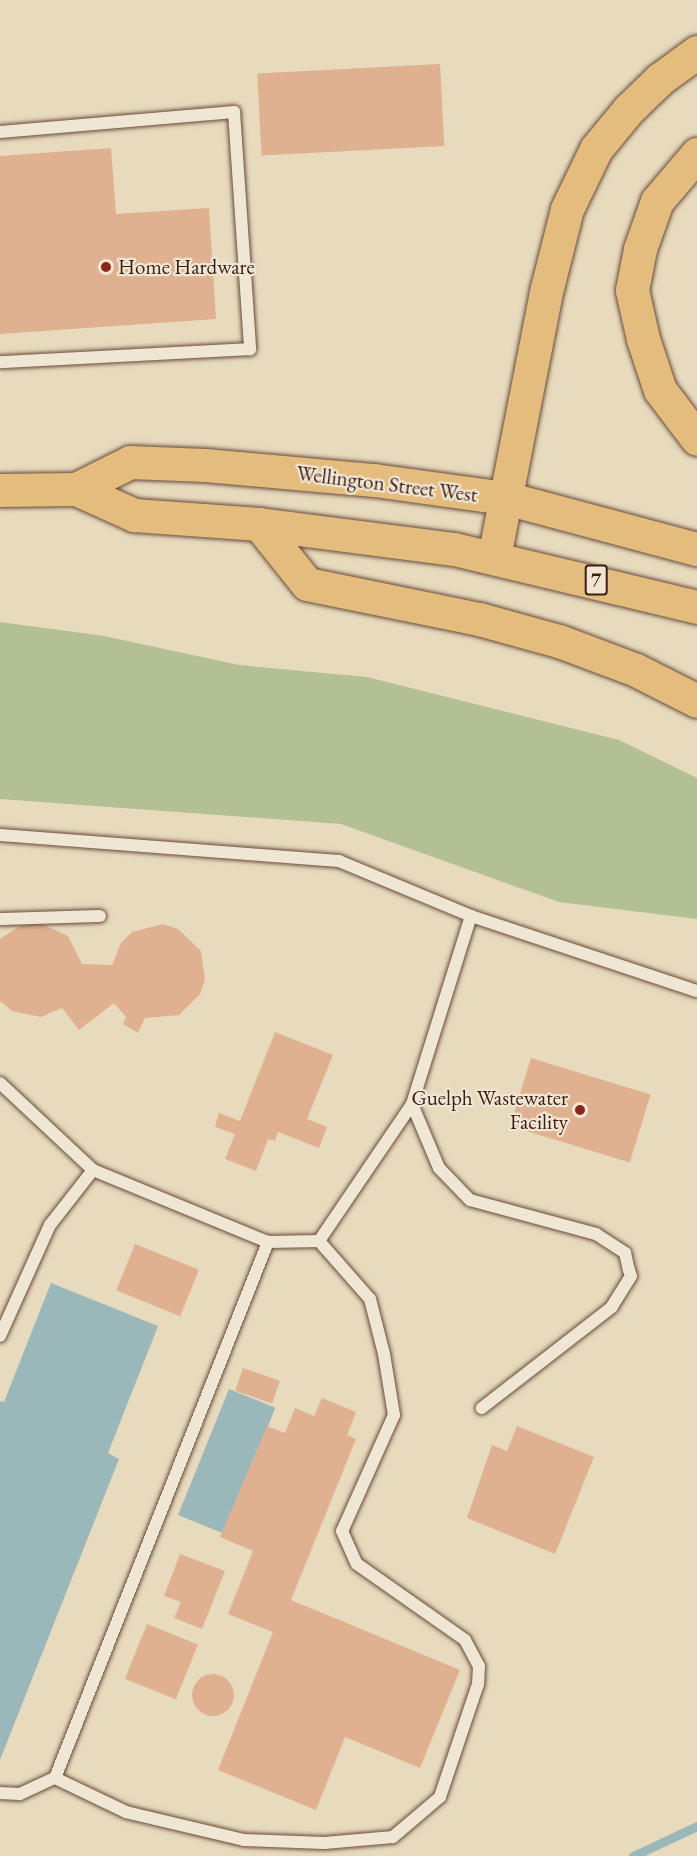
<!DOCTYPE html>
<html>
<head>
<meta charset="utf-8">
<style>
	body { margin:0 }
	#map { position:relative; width:697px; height:1856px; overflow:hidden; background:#e7dabd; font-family:"EB Garamond",serif }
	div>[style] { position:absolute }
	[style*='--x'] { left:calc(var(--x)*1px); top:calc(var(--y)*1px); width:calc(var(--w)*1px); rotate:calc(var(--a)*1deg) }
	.green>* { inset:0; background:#b3c093 }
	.water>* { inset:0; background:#9ab8ba; transform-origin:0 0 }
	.stream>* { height:9px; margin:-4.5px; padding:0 4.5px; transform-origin:4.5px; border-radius:4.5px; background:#9ab8ba }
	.building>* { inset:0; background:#e0b191; transform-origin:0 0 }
	.round { border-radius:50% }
	.roads { filter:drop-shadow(0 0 2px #684b3a) drop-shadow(0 0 2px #684b3a) }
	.service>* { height:12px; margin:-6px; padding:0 6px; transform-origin:6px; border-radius:6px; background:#efe7d4 }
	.primary>* { height:33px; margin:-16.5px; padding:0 16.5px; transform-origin:16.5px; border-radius:16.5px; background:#e4bd7e }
	.trunk>* { height:33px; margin:-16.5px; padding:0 16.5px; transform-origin:16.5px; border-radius:16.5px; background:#e4bd7e }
	.dots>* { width:16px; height:16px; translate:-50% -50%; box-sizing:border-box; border:3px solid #efe7d4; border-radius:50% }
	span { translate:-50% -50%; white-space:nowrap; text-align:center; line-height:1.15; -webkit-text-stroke:4.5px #efe7d4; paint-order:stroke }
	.shield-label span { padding:2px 4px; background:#efe7d4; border:2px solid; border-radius:4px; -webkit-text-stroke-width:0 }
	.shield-label { font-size:20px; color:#3d1b0e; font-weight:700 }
	.poi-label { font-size:21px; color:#3d1b0e }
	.left { translate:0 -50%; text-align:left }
	.right { translate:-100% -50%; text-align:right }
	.street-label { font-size:21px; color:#3d1b0e }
</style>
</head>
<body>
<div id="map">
	<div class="green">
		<i style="clip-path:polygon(0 622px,104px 636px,239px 665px,367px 677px,619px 740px,697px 778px,697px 919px,559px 902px,341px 824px,0 799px)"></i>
	</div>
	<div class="water">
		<i style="clip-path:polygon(51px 1283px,158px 1326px,108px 1453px,119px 1459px,0 1760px,0 1401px,4px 1402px)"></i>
		<i style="left:229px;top:1389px;width:50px;height:136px;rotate:22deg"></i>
	</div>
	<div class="stream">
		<i style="--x:633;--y:1856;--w:71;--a:-25.1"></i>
	</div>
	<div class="building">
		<i style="left:440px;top:64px;width:82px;height:183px;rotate:87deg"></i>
		<i style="clip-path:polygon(111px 148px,116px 214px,209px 208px,216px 319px,0 334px,0 156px)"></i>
		<i style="clip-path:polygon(39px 923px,68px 936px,82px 964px,112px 965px,121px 943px,132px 932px,163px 924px,178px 929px,201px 951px,205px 980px,200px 994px,179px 1015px,145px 1018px,138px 1033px,123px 1024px,126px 1017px,114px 1003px,79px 1030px,62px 1008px,41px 1017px,12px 1011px,0 1001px,0 939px,23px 924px)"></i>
		<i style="clip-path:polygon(275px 1032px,333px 1055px,307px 1119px,327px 1127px,319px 1148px,278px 1132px,275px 1141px,268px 1139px,256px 1171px,225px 1159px,235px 1134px,215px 1127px,219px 1113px,240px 1121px)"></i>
		<i style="left:531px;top:1058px;width:125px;height:71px;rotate:17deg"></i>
		<i style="left:135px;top:1244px;width:69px;height:50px;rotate:22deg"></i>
		<i style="left:243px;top:1368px;width:39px;height:24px;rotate:19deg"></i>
		<i style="clip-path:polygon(322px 1398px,356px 1412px,347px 1435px,356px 1439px,291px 1600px,460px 1670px,420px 1768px,345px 1737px,316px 1810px,218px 1770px,273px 1632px,228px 1614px,253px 1551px,220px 1537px,267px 1426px,285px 1433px,295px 1408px,314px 1416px)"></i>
		<i style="clip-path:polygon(517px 1426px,594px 1457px,555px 1554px,467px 1518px,492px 1445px,507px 1451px)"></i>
		<i style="clip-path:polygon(180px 1554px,225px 1571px,202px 1629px,174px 1618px,181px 1602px,164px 1596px)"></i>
		<i style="left:147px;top:1624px;width:55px;height:59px;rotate:22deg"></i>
		<i class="round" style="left:192px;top:1674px;width:42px;height:42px"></i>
	</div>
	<div class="roads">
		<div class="service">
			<i style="--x:0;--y:132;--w:235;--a:-4.9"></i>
			<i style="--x:234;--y:112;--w:238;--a:86.1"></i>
			<i style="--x:250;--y:349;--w:250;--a:177"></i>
			<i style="--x:0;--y:835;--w:340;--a:4.4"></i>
			<i style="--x:339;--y:861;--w:143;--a:22.6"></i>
			<i style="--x:471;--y:916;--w:238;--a:18.4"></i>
			<i style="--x:0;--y:919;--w:100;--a:-1.7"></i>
			<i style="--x:0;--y:1083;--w:127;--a:43.1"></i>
			<i style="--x:93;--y:1170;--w:189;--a:22.4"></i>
			<i style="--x:268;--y:1242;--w:51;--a:-1.1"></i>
			<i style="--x:319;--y:1241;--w:77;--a:48.7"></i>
			<i style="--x:370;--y:1299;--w:57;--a:75.7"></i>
			<i style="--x:384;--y:1354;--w:62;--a:80.7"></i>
			<i style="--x:394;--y:1415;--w:127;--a:114.1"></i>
			<i style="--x:342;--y:1531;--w:36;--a:66"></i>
			<i style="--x:357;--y:1564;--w:132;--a:35.1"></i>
			<i style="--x:465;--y:1640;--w:30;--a:62"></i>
			<i style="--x:479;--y:1666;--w:18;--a:93"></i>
			<i style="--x:478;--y:1684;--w:119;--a:108.6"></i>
			<i style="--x:440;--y:1797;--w:62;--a:139.6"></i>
			<i style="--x:393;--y:1837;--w:69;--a:175"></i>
			<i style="--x:324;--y:1843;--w:80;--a:-177.9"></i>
			<i style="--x:244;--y:1840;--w:121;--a:-166.7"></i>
			<i style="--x:126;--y:1812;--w:79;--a:-154.4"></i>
			<i style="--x:55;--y:1778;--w:577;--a:-68.33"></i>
			<i style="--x:412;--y:1104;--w:69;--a:67.1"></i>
			<i style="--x:439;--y:1168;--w:45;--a:45.9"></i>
			<i style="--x:470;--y:1200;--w:131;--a:15.1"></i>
			<i style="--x:596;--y:1234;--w:35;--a:33"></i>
			<i style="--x:625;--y:1253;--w:17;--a:77"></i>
			<i style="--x:629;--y:1270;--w:6;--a:72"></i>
			<i style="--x:631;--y:1276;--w:36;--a:122"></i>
			<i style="--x:612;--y:1307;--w:165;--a:142.2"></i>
			<i style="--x:319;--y:1241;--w:166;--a:-55.8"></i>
			<i style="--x:412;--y:1104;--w:197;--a:-72.6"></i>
			<i style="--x:0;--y:1336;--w:122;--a:-65.8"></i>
			<i style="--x:50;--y:1225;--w:70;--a:-52"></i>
			<i style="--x:0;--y:1793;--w:20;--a:3"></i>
			<i style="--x:20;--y:1794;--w:38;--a:-25"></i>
		</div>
		<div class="primary">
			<i style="--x:76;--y:489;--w:64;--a:24.1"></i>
			<i style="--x:134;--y:515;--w:125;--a:4.1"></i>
			<i style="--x:259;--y:524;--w:197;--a:7.3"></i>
			<i style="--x:454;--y:549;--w:250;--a:13.4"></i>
			<i style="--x:0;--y:490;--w:76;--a:-0.8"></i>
			<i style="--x:76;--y:489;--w:60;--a:-26.6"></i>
			<i style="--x:130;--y:462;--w:75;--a:2.3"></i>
			<i style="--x:205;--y:465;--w:170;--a:5.1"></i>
			<i style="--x:374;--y:480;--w:133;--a:7.8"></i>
			<i style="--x:506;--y:498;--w:198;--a:15"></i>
		</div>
		<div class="trunk">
			<i style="--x:697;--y:154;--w:62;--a:130.4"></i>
			<i style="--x:657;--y:201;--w:51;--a:109.5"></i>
			<i style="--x:640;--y:249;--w:42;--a:101"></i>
			<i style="--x:632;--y:290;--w:50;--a:77.3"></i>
			<i style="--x:643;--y:339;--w:54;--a:71.6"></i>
			<i style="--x:660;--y:390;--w:61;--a:52.9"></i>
			<i style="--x:259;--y:524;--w:77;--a:51.3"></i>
			<i style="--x:307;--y:584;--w:176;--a:11.5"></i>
			<i style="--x:479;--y:619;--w:83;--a:15.4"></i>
			<i style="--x:559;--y:641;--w:82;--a:20.6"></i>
			<i style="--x:636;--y:670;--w:68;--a:26.9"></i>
			<i style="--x:494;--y:557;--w:274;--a:-78.9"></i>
			<i style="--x:547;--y:288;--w:81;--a:-75.8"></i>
			<i style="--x:567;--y:209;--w:67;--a:-64.2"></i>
			<i style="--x:596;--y:149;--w:50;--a:-50.6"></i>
			<i style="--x:628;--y:110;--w:45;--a:-44.1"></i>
			<i style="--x:660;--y:79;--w:46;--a:-36.1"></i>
		</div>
	</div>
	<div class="dots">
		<i style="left:106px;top:267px;background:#8f2418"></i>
		<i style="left:580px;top:1110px;background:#8f2418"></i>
	</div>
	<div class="shield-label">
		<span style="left:596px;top:580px">7</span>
	</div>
	<div class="poi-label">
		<span class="left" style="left:118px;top:267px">Home Hardware</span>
		<span class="right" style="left:568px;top:1110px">Guelph Wastewater<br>Facility</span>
	</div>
	<div class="street-label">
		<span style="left:387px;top:484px;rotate:7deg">Wellington Street West</span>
	</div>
</div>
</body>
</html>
